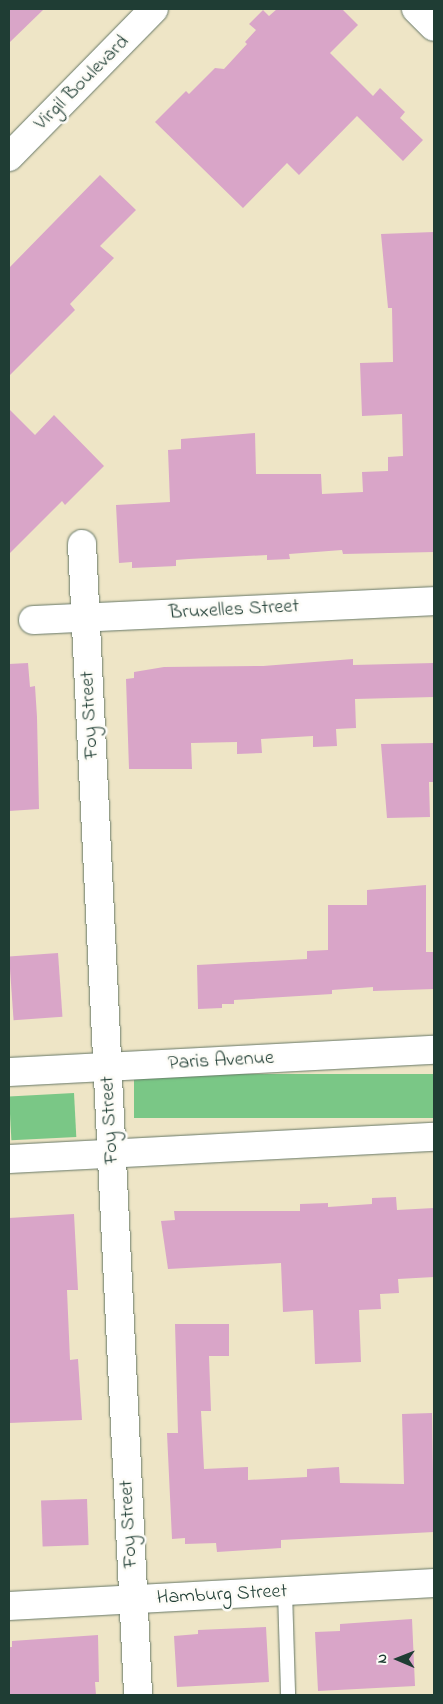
<!DOCTYPE html>
<html>
<head>
<meta charset="utf-8">
<style>
	body { margin:0 }
	#map { position:relative; width:443px; height:1704px; overflow:hidden; background:#eee5c6; font-family:"Indie Flower",sans-serif }
	div>[style] { position:absolute }
	[style*='--x'] { left:calc(var(--x)*1px); top:calc(var(--y)*1px); width:calc(var(--w)*1px); rotate:calc(var(--a)*1deg) }
	.green>* { inset:0; background:#7ac786; transform-origin:0 0 }
	.building>* { inset:0; background:#d9a5c8; transform-origin:0 0 }
	.roads { filter:drop-shadow(0 0 1px #677867) drop-shadow(0 0 1px #677867) }
	.service>* { height:14px; margin:-7px; padding:0 7px; transform-origin:7px; border-radius:7px; background:#fff }
	.minor>* { height:28px; margin:-14px; padding:0 14px; transform-origin:14px; border-radius:14px; background:#fff }
	.tertiary>* { height:28px; margin:-14px; padding:0 14px; transform-origin:14px; border-radius:14px; background:#fff }
	span { translate:-50% -50%; white-space:nowrap; text-align:center; line-height:1.15; -webkit-text-stroke:5px #fdfcf7; paint-order:stroke }
	.street-label { font-size:20px; color:#1f3d34 }
	.frame { position:absolute; inset:0; border:10px solid #1f3d34; pointer-events:none }
	.north { position:absolute; left:373px; top:1634px; width:50px; height:50px; -webkit-text-stroke:4px #fdfcf7; paint-order:stroke; rotate:271deg; font-size:14px; font-weight:700; line-height:20px; text-align:center; color:#1f3d34 }
	.north::after { content:''; display:block; margin:auto; width:18px; height:22px; background:#1f3d34; clip-path:polygon(50% 0,100% 100%,50% 72%,0 100%) }
</style>
</head>
<body>
<div id="map">
	<div class="green">
		<i style="left:434px;top:1074px;width:44px;height:300px;rotate:90deg"></i>
		<i style="left:74px;top:1093px;width:44px;height:65px;rotate:87deg"></i>
	</div>
	<div class="building">
		<i style="clip-path:polygon(9px 9px,44px 9px,9px 43px)"></i>
		<i style="clip-path:polygon(277px 9px,342px 9px,358px 25px,330px 53px,373px 96px,380px 88px,405px 112px,400px 118px,423px 140px,403px 161px,357px 116px,299px 175px,287px 163px,243px 208px,155px 122px,186px 91px,189px 94px,215px 68px,224px 69px,247px 44px,245px 42px,256px 30px,249px 24px,263px 10px,269px 16px)"></i>
		<i style="clip-path:polygon(100px 175px,136px 210px,100px 246px,114px 258px,70px 304px,75px 310px,9px 376px,9px 268px)"></i>
		<i style="clip-path:polygon(434px 232px,434px 552px,343px 554px,342px 550px,289px 554px,290px 559px,267px 560px,267px 555px,189px 559px,176px 560px,176px 566px,132px 568px,132px 562px,119px 563px,116px 505px,170px 502px,168px 450px,181px 449px,181px 439px,255px 433px,256px 474px,321px 474px,322px 494px,363px 492px,362px 472px,388px 471px,388px 457px,403px 456px,402px 414px,362px 416px,360px 363px,393px 362px,392px 308px,388px 308px,381px 234px)"></i>
		<i style="clip-path:polygon(9px 409px,35px 435px,54px 415px,104px 466px,65px 505px,62px 501px,9px 554px)"></i>
		<i style="clip-path:polygon(353px 659px,353px 665px,434px 663px,434px 697px,355px 699px,356px 728px,336px 729px,337px 746px,313px 747px,313px 736px,261px 739px,262px 753px,237px 754px,237px 742px,191px 743px,192px 769px,129px 769px,126px 679px,134px 678px,134px 672px,164px 667px,263px 666px)"></i>
		<i style="clip-path:polygon(28px 663px,30px 687px,35px 686px,37px 717px,39px 809px,9px 811px,9px 664px)"></i>
		<i style="clip-path:polygon(434px 743px,434px 782px,429px 782px,430px 817px,387px 818px,381px 744px)"></i>
		<i style="clip-path:polygon(426px 885px,426px 952px,434px 952px,434px 989px,373px 991px,373px 987px,332px 990px,332px 994px,234px 1000px,234px 1004px,222px 1004px,222px 1008px,198px 1009px,197px 965px,307px 959px,307px 951px,328px 950px,328px 905px,367px 905px,367px 890px)"></i>
		<i style="left:58px;top:953px;width:64px;height:49px;rotate:86deg"></i>
		<i style="clip-path:polygon(396px 1197px,397px 1210px,434px 1208px,434px 1277px,398px 1279px,399px 1293px,380px 1294px,381px 1309px,359px 1310px,361px 1362px,315px 1364px,313px 1310px,283px 1312px,281px 1263px,168px 1269px,161px 1221px,175px 1220px,174px 1211px,300px 1211px,300px 1204px,328px 1203px,328px 1207px,372px 1204px,372px 1198px)"></i>
		<i style="clip-path:polygon(74px 1214px,78px 1290px,67px 1290px,70px 1360px,78px 1359px,82px 1420px,9px 1423px,9px 1218px)"></i>
		<i style="clip-path:polygon(175px 1324px,229px 1324px,229px 1356px,209px 1356px,211px 1411px,201px 1411px,204px 1469px,248px 1467px,248px 1480px,307px 1477px,307px 1469px,339px 1467px,340px 1483px,404px 1484px,402px 1414px,432px 1413px,434px 1532px,281px 1540px,281px 1548px,217px 1552px,216px 1543px,185px 1544px,185px 1538px,172px 1539px,167px 1433px,178px 1433px)"></i>
		<i style="left:87px;top:1499px;width:46px;height:46px;rotate:88deg"></i>
		<i style="clip-path:polygon(412px 1619px,415px 1686px,318px 1691px,315px 1632px,340px 1631px,340px 1624px)"></i>
		<i style="clip-path:polygon(266px 1627px,269px 1682px,177px 1687px,174px 1636px,198px 1634px,198px 1630px)"></i>
		<i style="clip-path:polygon(98px 1635px,99px 1682px,95px 1682px,96px 1695px,9px 1695px,9px 1647px,12px 1647px,12px 1641px)"></i>
	</div>
	<div class="roads">
		<div class="service">
			<i style="--x:285;--y:1591;--w:104;--a:88.3"></i>
		</div>
		<div class="minor">
			<i style="--x:416;--y:9;--w:25;--a:45"></i>
			<i style="--x:9;--y:157;--w:207;--a:-45.6"></i>
			<i style="--x:82;--y:544;--w:1152;--a:87.21"></i>
			<i style="--x:33;--y:620;--w:401;--a:-2.7"></i>
			<i style="--x:9;--y:1606;--w:426;--a:-3.1"></i>
		</div>
		<div class="tertiary">
			<i style="--x:9;--y:1072;--w:426;--a:-3"></i>
			<i style="--x:9;--y:1159;--w:426;--a:-3"></i>
		</div>
	</div>
	<div class="street-label">
		<span style="left:82px;top:83px;rotate:-45deg">Virgil Boulevard</span>
		<span style="left:234px;top:610px;rotate:-3deg">Bruxelles Street</span>
		<span style="left:90px;top:715px;rotate:-93deg">Foy Street</span>
		<span style="left:221px;top:1061px;rotate:-3deg">Paris Avenue</span>
		<span style="left:110px;top:1120px;rotate:-93deg">Foy Street</span>
		<span style="left:129px;top:1524px;rotate:-93deg">Foy Street</span>
		<span style="left:222px;top:1595px;rotate:-3deg">Hamburg Street</span>
	</div>
	<div class="frame"></div>
	<div class="north">N</div>
</div>
</body>
</html>
